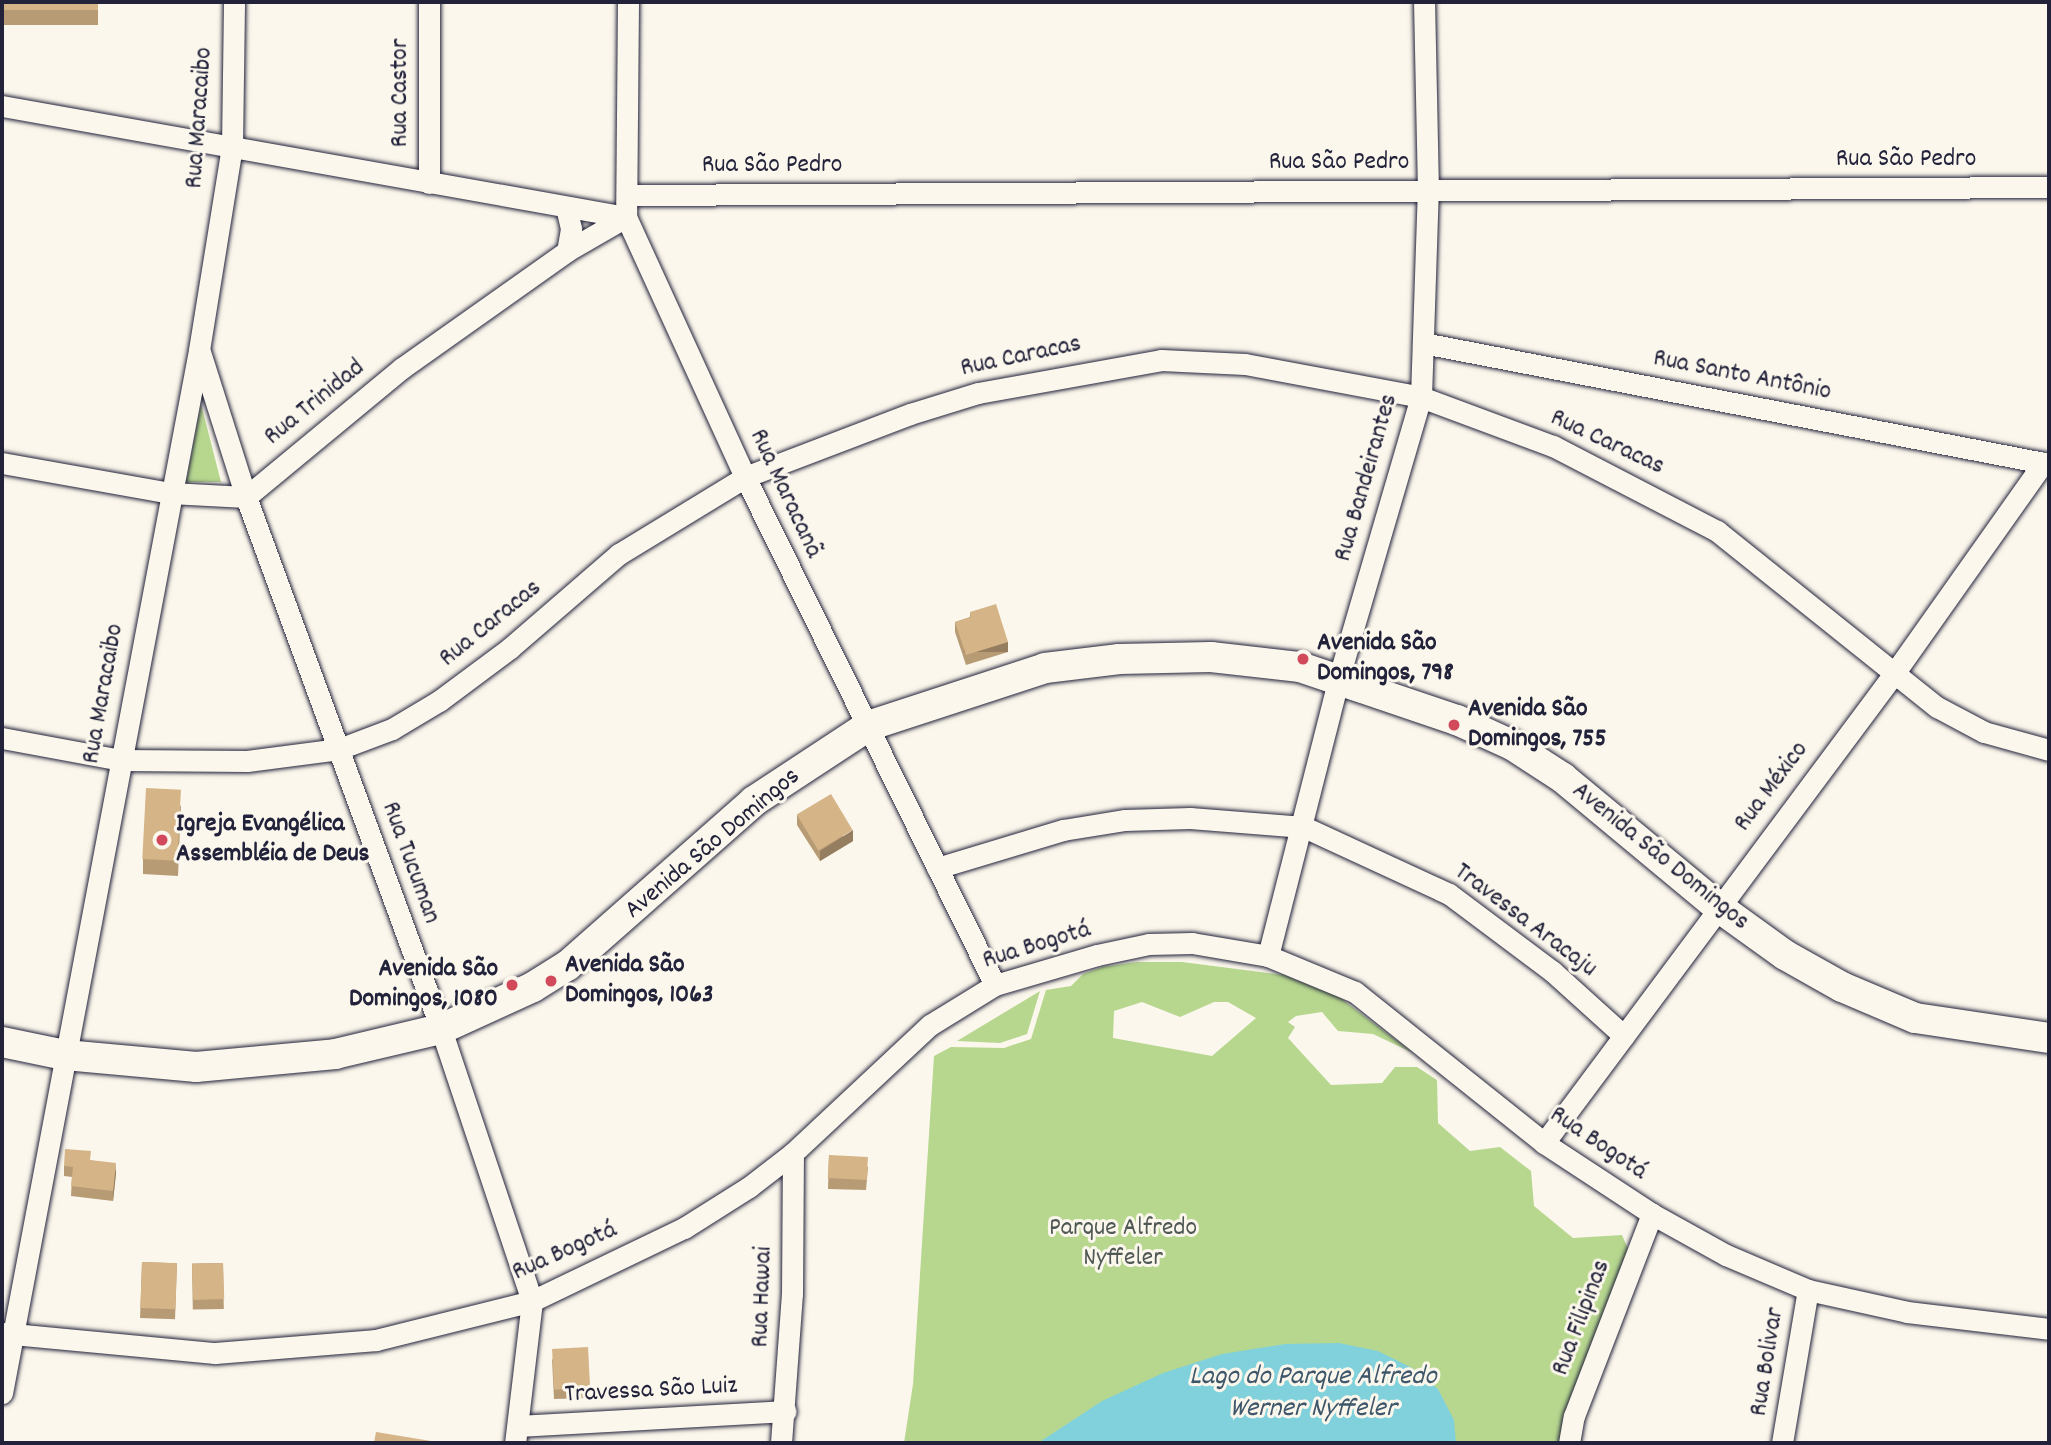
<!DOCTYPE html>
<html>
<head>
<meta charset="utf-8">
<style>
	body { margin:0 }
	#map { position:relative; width:2051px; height:1445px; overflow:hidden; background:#fbf7ec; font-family:Dekko,sans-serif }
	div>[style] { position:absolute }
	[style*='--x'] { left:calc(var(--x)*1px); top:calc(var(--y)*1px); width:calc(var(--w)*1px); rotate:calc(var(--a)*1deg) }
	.green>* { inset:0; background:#b7d78f }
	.water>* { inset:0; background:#81d1dc }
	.roads { filter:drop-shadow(0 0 2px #22223b) drop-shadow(0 0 2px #22223b) }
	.street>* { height:21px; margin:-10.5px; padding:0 10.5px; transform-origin:10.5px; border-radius:10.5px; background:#fbf7ec }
	.secondary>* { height:30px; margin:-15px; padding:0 15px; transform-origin:15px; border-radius:15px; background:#fbf7ec }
	.wall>* { inset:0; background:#b79b75; transform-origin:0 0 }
	.shaded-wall>* { inset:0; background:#957e5f; transform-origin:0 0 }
	.building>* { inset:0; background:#d5b488; transform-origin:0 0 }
	.dots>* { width:19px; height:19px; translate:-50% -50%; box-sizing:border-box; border:4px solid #fbf7ec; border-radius:50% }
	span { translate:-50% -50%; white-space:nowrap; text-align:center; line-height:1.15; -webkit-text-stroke:6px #fbf7ec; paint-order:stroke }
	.street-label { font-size:26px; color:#22223b }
	.poi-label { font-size:26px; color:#22223b; font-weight:700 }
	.left { translate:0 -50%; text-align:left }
	.right { translate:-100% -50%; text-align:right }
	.park-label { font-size:26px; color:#4f5854 }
	.water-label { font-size:28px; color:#3e576b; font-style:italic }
	.frame { position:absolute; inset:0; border:4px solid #22223b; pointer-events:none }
</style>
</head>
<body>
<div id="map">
	<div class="green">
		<i style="clip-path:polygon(201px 404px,221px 482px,186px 482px)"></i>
		<i style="clip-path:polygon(evenodd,1137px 962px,1182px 962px,1284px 975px,1339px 997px,1413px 1053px,1373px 1034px,1338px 1031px,1322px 1012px,1296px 1016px,1288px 1022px,1295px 1027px,1288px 1038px,1331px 1085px,1382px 1083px,1395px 1067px,1417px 1067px,1437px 1080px,1438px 1123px,1470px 1151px,1500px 1147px,1531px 1171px,1534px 1206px,1573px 1238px,1622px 1235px,1628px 1249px,1560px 1443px,904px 1443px,913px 1384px,934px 1056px,951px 1047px,1004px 1048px,1031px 1039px,1046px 990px,1071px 986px,1083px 974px,1102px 967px,1137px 962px,1142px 1002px,1180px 1017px,1214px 1002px,1228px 1002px,1256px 1018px,1212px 1056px,1113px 1038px,1114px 1011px,1142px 1002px)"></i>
		<i style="clip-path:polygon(1040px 991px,1027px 1034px,1000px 1043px,957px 1041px)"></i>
	</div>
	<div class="water">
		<i style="clip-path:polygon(1339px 1343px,1378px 1351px,1412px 1368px,1438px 1389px,1454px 1420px,1456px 1443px,1038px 1443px,1102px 1401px,1163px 1373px,1222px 1354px,1285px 1344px)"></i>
	</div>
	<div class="roads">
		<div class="street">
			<i style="--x:429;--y:2;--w:181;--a:90"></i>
			<i style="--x:628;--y:2;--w:215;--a:90.5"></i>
			<i style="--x:626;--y:217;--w:286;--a:65.4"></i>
			<i style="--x:745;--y:477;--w:566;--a:63.8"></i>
			<i style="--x:2;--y:106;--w:634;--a:10.09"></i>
			<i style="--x:628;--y:195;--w:1421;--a:-0.32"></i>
			<i style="--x:566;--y:207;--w:23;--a:77"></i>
			<i style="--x:571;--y:229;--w:22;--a:100"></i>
			<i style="--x:1423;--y:343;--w:638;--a:10.94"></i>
			<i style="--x:200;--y:352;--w:152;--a:72.4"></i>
			<i style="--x:246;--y:497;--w:567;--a:69.87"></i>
			<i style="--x:441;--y:1029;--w:287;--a:71.5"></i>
			<i style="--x:532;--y:1301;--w:143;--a:96.8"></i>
			<i style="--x:2;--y:463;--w:171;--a:10.1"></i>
			<i style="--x:170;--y:493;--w:76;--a:3"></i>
			<i style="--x:246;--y:497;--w:202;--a:-39.6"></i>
			<i style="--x:402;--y:368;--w:202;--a:-35.3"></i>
			<i style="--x:567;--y:251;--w:68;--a:-30"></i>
			<i style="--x:2;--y:738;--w:121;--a:10.5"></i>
			<i style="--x:121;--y:760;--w:126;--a:0.5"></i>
			<i style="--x:247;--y:761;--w:93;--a:-7.4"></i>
			<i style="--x:339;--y:749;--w:57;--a:-20.7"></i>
			<i style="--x:392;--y:729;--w:55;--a:-30.8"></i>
			<i style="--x:439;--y:701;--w:89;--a:-36.7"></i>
			<i style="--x:510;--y:648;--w:144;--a:-40.8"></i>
			<i style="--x:619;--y:554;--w:148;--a:-31.4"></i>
			<i style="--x:745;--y:477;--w:177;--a:-20.9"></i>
			<i style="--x:910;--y:414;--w:71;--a:-17.2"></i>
			<i style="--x:978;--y:393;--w:186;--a:-10.2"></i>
			<i style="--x:1161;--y:360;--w:84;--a:2.7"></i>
			<i style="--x:1245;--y:364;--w:179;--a:10.6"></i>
			<i style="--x:1421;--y:397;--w:141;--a:20.4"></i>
			<i style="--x:1553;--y:446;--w:185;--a:27.4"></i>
			<i style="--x:1717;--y:531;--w:282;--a:38.7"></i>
			<i style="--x:1937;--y:707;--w:53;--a:28"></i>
			<i style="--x:1984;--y:732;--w:67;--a:15.5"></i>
			<i style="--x:937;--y:868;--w:132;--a:-16.8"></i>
			<i style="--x:1063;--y:830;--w:63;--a:-9.2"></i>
			<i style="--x:1125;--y:820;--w:65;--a:-1.8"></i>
			<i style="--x:1190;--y:818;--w:114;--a:4.5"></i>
			<i style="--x:1304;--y:827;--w:160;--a:24.8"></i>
			<i style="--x:1449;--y:894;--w:129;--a:36.8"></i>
			<i style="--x:1552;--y:971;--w:97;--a:42.1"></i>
			<i style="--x:1268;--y:956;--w:288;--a:-75.7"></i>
			<i style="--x:1339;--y:677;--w:292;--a:-73.7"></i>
			<i style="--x:1421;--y:397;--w:206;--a:-88.1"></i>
			<i style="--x:1428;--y:191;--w:189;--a:-91.2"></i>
			<i style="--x:1544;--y:1143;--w:584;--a:-53.29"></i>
			<i style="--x:1893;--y:675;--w:260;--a:-54.7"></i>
			<i style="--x:2;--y:1333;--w:214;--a:5.4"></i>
			<i style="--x:215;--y:1353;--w:162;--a:-4.6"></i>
			<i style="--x:376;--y:1340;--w:161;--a:-14"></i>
			<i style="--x:532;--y:1301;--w:169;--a:-25.7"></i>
			<i style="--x:684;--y:1228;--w:77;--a:-32.2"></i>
			<i style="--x:749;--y:1187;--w:56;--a:-37.7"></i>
			<i style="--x:793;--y:1153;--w:187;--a:-43.1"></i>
			<i style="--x:930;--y:1025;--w:76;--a:-31.6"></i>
			<i style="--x:995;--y:985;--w:106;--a:-16.4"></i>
			<i style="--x:1097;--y:955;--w:53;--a:-11.9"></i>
			<i style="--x:1149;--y:944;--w:43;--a:-1.3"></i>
			<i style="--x:1192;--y:943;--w:77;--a:9.7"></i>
			<i style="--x:1268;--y:956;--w:94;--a:22.5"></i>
			<i style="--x:1355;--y:992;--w:242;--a:38.6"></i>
			<i style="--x:1544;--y:1143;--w:129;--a:33.3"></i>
			<i style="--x:1652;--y:1214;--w:85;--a:29"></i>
			<i style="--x:1726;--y:1255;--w:89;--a:23.1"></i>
			<i style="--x:1808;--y:1290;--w:101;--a:12.5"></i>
			<i style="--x:1907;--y:1312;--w:143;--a:6.8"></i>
			<i style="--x:2;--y:1393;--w:1061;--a:-79.3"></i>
			<i style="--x:199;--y:350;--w:206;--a:-80.8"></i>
			<i style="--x:232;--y:147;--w:145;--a:-89.2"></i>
			<i style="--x:519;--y:1426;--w:267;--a:-3.2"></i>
			<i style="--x:781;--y:1443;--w:149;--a:-85.8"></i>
			<i style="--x:792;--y:1294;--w:141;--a:-89.6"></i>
			<i style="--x:1569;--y:1443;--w:27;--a:-80"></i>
			<i style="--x:1574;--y:1416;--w:217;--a:-68.9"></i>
			<i style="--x:1782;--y:1443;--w:155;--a:-80.4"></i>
		</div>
		<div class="secondary">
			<i style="--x:2;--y:1042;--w:64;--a:11.7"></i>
			<i style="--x:65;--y:1055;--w:132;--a:5.2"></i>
			<i style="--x:196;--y:1067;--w:140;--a:-5.3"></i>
			<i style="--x:335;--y:1054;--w:109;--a:-13.3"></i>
			<i style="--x:441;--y:1029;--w:101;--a:-24.5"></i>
			<i style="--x:533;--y:987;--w:40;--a:-32"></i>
			<i style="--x:567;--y:966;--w:249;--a:-41.4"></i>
			<i style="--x:754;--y:801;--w:136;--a:-33.3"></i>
			<i style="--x:868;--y:726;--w:186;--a:-18.1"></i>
			<i style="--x:1045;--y:668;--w:75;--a:-6.9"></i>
			<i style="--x:1119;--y:659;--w:92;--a:-1.2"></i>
			<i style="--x:1211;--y:657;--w:90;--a:6.4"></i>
			<i style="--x:1300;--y:667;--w:166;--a:18.7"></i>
			<i style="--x:1457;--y:720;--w:60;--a:24.4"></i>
			<i style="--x:1512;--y:745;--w:61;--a:32.9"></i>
			<i style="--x:1563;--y:778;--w:200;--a:39.7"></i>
			<i style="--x:1717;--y:906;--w:84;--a:35.8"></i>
			<i style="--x:1785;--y:955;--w:65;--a:29.3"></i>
			<i style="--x:1842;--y:987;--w:79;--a:23"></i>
			<i style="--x:1915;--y:1018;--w:135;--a:8.5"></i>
		</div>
	</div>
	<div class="wall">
		<i style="left:2px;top:2px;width:96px;height:23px"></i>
		<i style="clip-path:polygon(970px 612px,1008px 652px,966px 665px,955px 632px,955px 622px,970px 617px)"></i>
		<i style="clip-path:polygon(181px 805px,178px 876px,143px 874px,143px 859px)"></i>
		<i style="clip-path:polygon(797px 815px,853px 841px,820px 861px,797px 825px)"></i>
		<i style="clip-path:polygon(829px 1155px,868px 1167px,866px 1190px,828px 1189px)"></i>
		<i style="clip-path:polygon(91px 1160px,116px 1173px,113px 1201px,71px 1196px,72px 1177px,64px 1176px,64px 1166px)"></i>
		<i style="left:142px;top:1262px;width:35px;height:56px;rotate:2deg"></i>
		<i style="left:223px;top:1263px;width:46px;height:31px;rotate:89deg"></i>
		<i style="clip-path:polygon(552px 1359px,590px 1388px,590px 1398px,554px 1399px)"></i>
	</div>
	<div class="shaded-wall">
		<i style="left:1008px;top:642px;width:10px;height:44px;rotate:90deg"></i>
		<i style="clip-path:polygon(853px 830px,853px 841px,820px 861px,820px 851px)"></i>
		<i style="clip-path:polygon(116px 1163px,116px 1173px,113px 1201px,113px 1191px)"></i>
	</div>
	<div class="building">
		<i style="left:2px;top:2px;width:96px;height:8px"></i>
		<i style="clip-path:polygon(996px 604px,1008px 642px,966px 655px,955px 622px,971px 617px,970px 612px)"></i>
		<i style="left:146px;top:788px;width:35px;height:71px;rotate:3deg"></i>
		<i style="left:831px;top:794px;width:42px;height:40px;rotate:59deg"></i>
		<i style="clip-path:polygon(65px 1149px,91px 1151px,90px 1160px,116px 1163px,113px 1191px,71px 1186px,73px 1167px,64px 1166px)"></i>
		<i style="left:829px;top:1155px;width:39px;height:23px;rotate:3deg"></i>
		<i style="left:142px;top:1262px;width:35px;height:46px;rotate:2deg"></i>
		<i style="left:223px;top:1263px;width:36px;height:31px;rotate:88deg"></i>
		<i style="left:588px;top:1347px;width:41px;height:36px;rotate:87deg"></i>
		<i style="clip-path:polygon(376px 1432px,437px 1442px,374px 1443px)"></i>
	</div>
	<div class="dots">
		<i style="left:1303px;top:659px;background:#d1495b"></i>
		<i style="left:1454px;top:725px;background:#d1495b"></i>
		<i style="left:162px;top:840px;background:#d1495b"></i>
		<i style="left:551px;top:981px;background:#d1495b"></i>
		<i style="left:512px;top:985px;background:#d1495b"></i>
	</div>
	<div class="street-label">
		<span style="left:401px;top:93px;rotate:-90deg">Rua Castor</span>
		<span style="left:200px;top:118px;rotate:-86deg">Rua Maracaibo</span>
		<span style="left:1906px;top:160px">Rua São Pedro</span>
		<span style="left:1339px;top:163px">Rua São Pedro</span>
		<span style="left:772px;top:166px">Rua São Pedro</span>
		<span style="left:1021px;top:357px;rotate:-12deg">Rua Caracas</span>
		<span style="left:1742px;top:376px;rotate:11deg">Rua Santo Antônio</span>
		<span style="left:315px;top:403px;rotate:-39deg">Rua Trinidad</span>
		<span style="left:1607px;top:443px;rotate:25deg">Rua Caracas</span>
		<span style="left:1367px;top:478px;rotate:-74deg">Rua Bandeirantes</span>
		<span style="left:785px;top:494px;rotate:65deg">Rua Maracanã</span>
		<span style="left:491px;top:624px;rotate:-39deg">Rua Caracas</span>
		<span style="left:104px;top:694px;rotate:-80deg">Rua Maracaibo</span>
		<span style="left:1772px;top:787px;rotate:-53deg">Rua México</span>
		<span style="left:713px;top:844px;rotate:-40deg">Avenida São Domingos</span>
		<span style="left:1660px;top:857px;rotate:39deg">Avenida São Domingos</span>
		<span style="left:410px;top:863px;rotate:70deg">Rua Tucuman</span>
		<span style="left:1525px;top:921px;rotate:37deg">Travessa Aracaju</span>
		<span style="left:1037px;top:946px;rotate:-17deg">Rua Bogotá</span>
		<span style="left:1598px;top:1144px;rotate:34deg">Rua Bogotá</span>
		<span style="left:565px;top:1252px;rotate:-24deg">Rua Bogotá</span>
		<span style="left:763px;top:1297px;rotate:-88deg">Rua Hawai</span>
		<span style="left:1582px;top:1318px;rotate:-69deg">Rua Filipinas</span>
		<span style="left:1768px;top:1362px;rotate:-81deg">Rua Bolivar</span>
		<span style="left:651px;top:1391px;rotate:-3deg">Travessa São Luiz</span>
	</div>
	<div class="poi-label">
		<span class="left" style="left:1317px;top:659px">Avenida São<br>Domingos, 798</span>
		<span class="left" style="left:1468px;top:725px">Avenida São<br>Domingos, 755</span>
		<span class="left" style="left:176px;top:840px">Igreja Evangélica<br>Assembléia de Deus</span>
		<span class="left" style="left:565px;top:981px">Avenida São<br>Domingos, 1063</span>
		<span class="right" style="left:498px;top:985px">Avenida São<br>Domingos, 1080</span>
	</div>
	<div class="park-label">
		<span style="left:1123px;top:1244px">Parque Alfredo<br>Nyffeler</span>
	</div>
	<div class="water-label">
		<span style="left:1313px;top:1394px">Lago do Parque Alfredo<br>Werner Nyffeler</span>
	</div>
	<div class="frame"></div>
</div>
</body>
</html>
